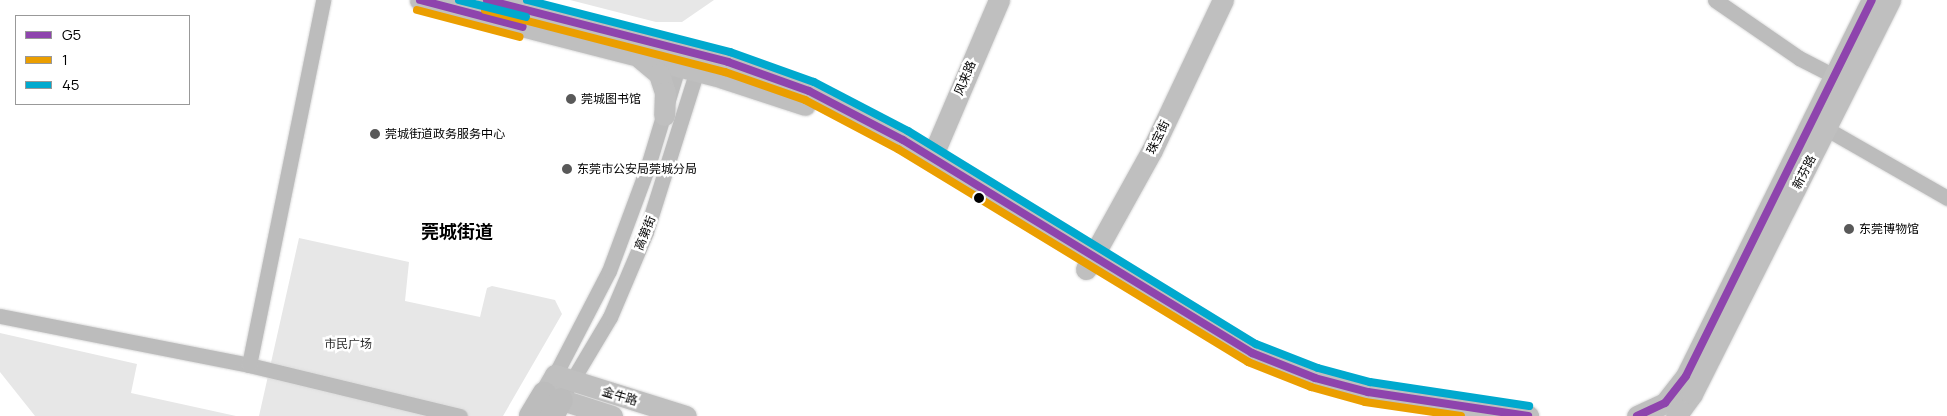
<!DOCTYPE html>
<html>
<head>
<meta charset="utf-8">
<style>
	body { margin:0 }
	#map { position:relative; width:1947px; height:416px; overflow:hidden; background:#fff; font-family:Manrope,"Noto Sans SC",sans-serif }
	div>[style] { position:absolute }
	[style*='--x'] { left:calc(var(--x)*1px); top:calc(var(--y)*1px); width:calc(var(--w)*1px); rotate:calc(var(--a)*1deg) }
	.green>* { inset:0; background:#e7e7e7 }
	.roads { filter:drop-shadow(0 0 1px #dbdbdb) drop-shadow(0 0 1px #dbdbdb) }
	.street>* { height:15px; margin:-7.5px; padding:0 7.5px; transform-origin:7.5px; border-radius:7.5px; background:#bcbcbc }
	.secondary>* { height:21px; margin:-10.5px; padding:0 10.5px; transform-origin:10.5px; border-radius:10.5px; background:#bfbfbf }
	.primary>* { height:24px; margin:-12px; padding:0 12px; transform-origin:12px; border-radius:12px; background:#bcbcbc }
	.bus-1>* { height:8px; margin:-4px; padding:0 4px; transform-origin:4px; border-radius:4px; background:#8e44ad }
	.bus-2>* { height:8px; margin:-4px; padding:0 4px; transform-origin:4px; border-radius:4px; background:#eb9e00 }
	.bus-3>* { height:8px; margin:-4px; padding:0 4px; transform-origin:4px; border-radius:4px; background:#00a9ce }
	.dots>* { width:14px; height:14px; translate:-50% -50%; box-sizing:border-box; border:2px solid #fff; border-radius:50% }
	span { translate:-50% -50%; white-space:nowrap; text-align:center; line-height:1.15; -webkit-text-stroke:5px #fff; paint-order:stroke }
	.street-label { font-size:12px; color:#000 }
	.poi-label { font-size:12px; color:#000 }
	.left { translate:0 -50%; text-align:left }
	.park-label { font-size:12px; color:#2b2b2b }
	.district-label { font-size:18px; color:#000; font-weight:700 }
	.legend { position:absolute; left:15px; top:15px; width:175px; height:90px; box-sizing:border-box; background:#fff; border:1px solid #999; margin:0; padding:6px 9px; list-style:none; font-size:15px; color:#000 }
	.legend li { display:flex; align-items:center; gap:10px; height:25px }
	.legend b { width:25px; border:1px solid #999 }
</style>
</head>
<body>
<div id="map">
	<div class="green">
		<i style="clip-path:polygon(570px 0,714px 0,682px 22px,656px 22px)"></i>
		<i style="clip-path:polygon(299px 238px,409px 262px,405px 301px,480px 317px,487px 288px,492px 286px,555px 300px,562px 314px,503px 416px,259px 416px)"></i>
		<i style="clip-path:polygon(0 333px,137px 364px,131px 393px,236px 416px,35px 416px,0 372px)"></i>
	</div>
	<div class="roads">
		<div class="street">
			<i style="--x:1715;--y:0;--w:102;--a:34.6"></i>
			<i style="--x:1799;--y:58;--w:48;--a:27.1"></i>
			<i style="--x:1825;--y:128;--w:141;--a:29.8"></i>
			<i style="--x:0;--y:316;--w:254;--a:11.1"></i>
			<i style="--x:249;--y:365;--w:217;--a:13.6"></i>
			<i style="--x:249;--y:365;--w:372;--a:-78.5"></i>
			<i style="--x:555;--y:375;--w:117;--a:-62.6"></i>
			<i style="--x:609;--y:271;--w:109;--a:-69.6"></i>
			<i style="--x:647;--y:169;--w:117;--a:-73.1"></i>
			<i style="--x:567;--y:389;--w:84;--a:-59.2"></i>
			<i style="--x:610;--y:317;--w:92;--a:-67"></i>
			<i style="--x:646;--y:232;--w:179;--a:-72.5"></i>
		</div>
		<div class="secondary">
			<i style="--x:420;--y:0;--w:313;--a:14.4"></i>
			<i style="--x:723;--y:78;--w:86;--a:18.2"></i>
			<i style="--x:487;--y:0;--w:249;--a:14.4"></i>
			<i style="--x:728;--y:62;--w:86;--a:19.7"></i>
			<i style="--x:809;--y:91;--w:106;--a:27.5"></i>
			<i style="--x:903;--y:140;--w:409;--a:31.4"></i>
			<i style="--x:1252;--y:353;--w:68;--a:21.6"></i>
			<i style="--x:1315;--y:378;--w:55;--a:14.8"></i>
			<i style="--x:1368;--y:392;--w:162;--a:8.5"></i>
			<i style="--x:640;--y:58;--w:25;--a:40"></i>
			<i style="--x:659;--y:74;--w:19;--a:72"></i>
			<i style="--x:665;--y:92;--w:23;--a:92"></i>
			<i style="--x:932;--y:157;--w:171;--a:-66.9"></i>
			<i style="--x:1086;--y:269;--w:136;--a:-61"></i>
			<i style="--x:1152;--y:150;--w:166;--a:-64.7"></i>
			<i style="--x:612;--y:416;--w:71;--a:-162.1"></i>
			<i style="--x:544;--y:394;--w:22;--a:-60"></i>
			<i style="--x:555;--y:375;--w:137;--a:17.4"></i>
			<i style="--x:1637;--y:416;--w:31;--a:-25"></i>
			<i style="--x:1665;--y:403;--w:34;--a:-52"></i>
			<i style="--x:1686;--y:376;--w:419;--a:-63.7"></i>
			<i style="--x:1676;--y:416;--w:27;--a:-54"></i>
			<i style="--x:1692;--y:394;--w:441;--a:-63.3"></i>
		</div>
		<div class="primary">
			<i style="--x:531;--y:416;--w:26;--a:-59"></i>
			<i style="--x:552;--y:416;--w:18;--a:-61"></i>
		</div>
	</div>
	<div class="bus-1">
		<i style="--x:420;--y:0;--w:106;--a:14.7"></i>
		<i style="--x:487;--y:0;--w:249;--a:14.4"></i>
		<i style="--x:728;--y:62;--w:86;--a:19.7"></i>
		<i style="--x:809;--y:91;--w:106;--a:27.5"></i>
		<i style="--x:903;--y:140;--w:409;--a:31.4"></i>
		<i style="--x:1252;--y:353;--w:68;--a:21.6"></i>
		<i style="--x:1315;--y:378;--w:55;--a:14.8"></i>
		<i style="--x:1368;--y:392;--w:162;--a:8.5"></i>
		<i style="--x:1637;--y:416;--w:31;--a:-25"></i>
		<i style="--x:1665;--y:403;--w:34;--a:-52"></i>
		<i style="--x:1686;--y:376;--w:419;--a:-63.7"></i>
	</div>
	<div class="bus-2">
		<i style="--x:417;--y:10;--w:106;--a:14.7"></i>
		<i style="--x:485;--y:10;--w:248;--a:14.5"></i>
		<i style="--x:725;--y:72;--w:85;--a:19.3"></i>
		<i style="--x:805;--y:100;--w:105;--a:27.8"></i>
		<i style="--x:898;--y:149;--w:410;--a:31.3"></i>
		<i style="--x:1248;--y:362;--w:68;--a:21.6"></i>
		<i style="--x:1311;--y:387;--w:56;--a:15.5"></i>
		<i style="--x:1365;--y:402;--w:97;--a:8.3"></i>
	</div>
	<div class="bus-3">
		<i style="--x:459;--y:0;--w:69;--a:14.2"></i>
		<i style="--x:527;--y:0;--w:210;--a:14.4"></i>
		<i style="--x:730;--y:52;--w:89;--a:19.7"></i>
		<i style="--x:814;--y:82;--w:106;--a:27.5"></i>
		<i style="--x:908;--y:131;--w:408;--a:31.5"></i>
		<i style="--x:1256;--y:344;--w:66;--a:21.2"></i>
		<i style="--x:1318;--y:368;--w:54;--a:15.1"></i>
		<i style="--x:1370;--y:382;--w:161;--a:8.6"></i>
	</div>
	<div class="dots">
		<i style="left:571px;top:99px;background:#595959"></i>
		<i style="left:375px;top:134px;background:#595959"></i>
		<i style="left:567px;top:169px;background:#595959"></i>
		<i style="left:979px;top:198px;background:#000"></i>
		<i style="left:1849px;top:229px;background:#595959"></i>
	</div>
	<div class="street-label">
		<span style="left:965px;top:78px;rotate:-67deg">风来路</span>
		<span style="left:1158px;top:137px;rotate:-64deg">珠宝街</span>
		<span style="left:1804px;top:172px;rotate:-63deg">新芬路</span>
		<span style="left:645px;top:233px;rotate:-68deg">高第街</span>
		<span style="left:620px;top:396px;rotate:17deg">金牛路</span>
	</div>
	<div class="poi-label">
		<span class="left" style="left:581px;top:99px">莞城图书馆</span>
		<span class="left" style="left:385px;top:134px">莞城街道政务服务中心</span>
		<span class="left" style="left:577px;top:169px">东莞市公安局莞城分局</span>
		<span class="left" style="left:1859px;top:229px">东莞博物馆</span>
	</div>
	<div class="park-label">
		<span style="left:348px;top:344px">市民广场</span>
	</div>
	<div class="district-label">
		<span style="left:457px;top:231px">莞城街道</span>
	</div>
	<ul class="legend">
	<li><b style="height:6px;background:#8e44ad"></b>G5</li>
	<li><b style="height:6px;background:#eb9e00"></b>1</li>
	<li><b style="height:6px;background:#00a9ce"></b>45</li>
	</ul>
</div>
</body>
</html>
